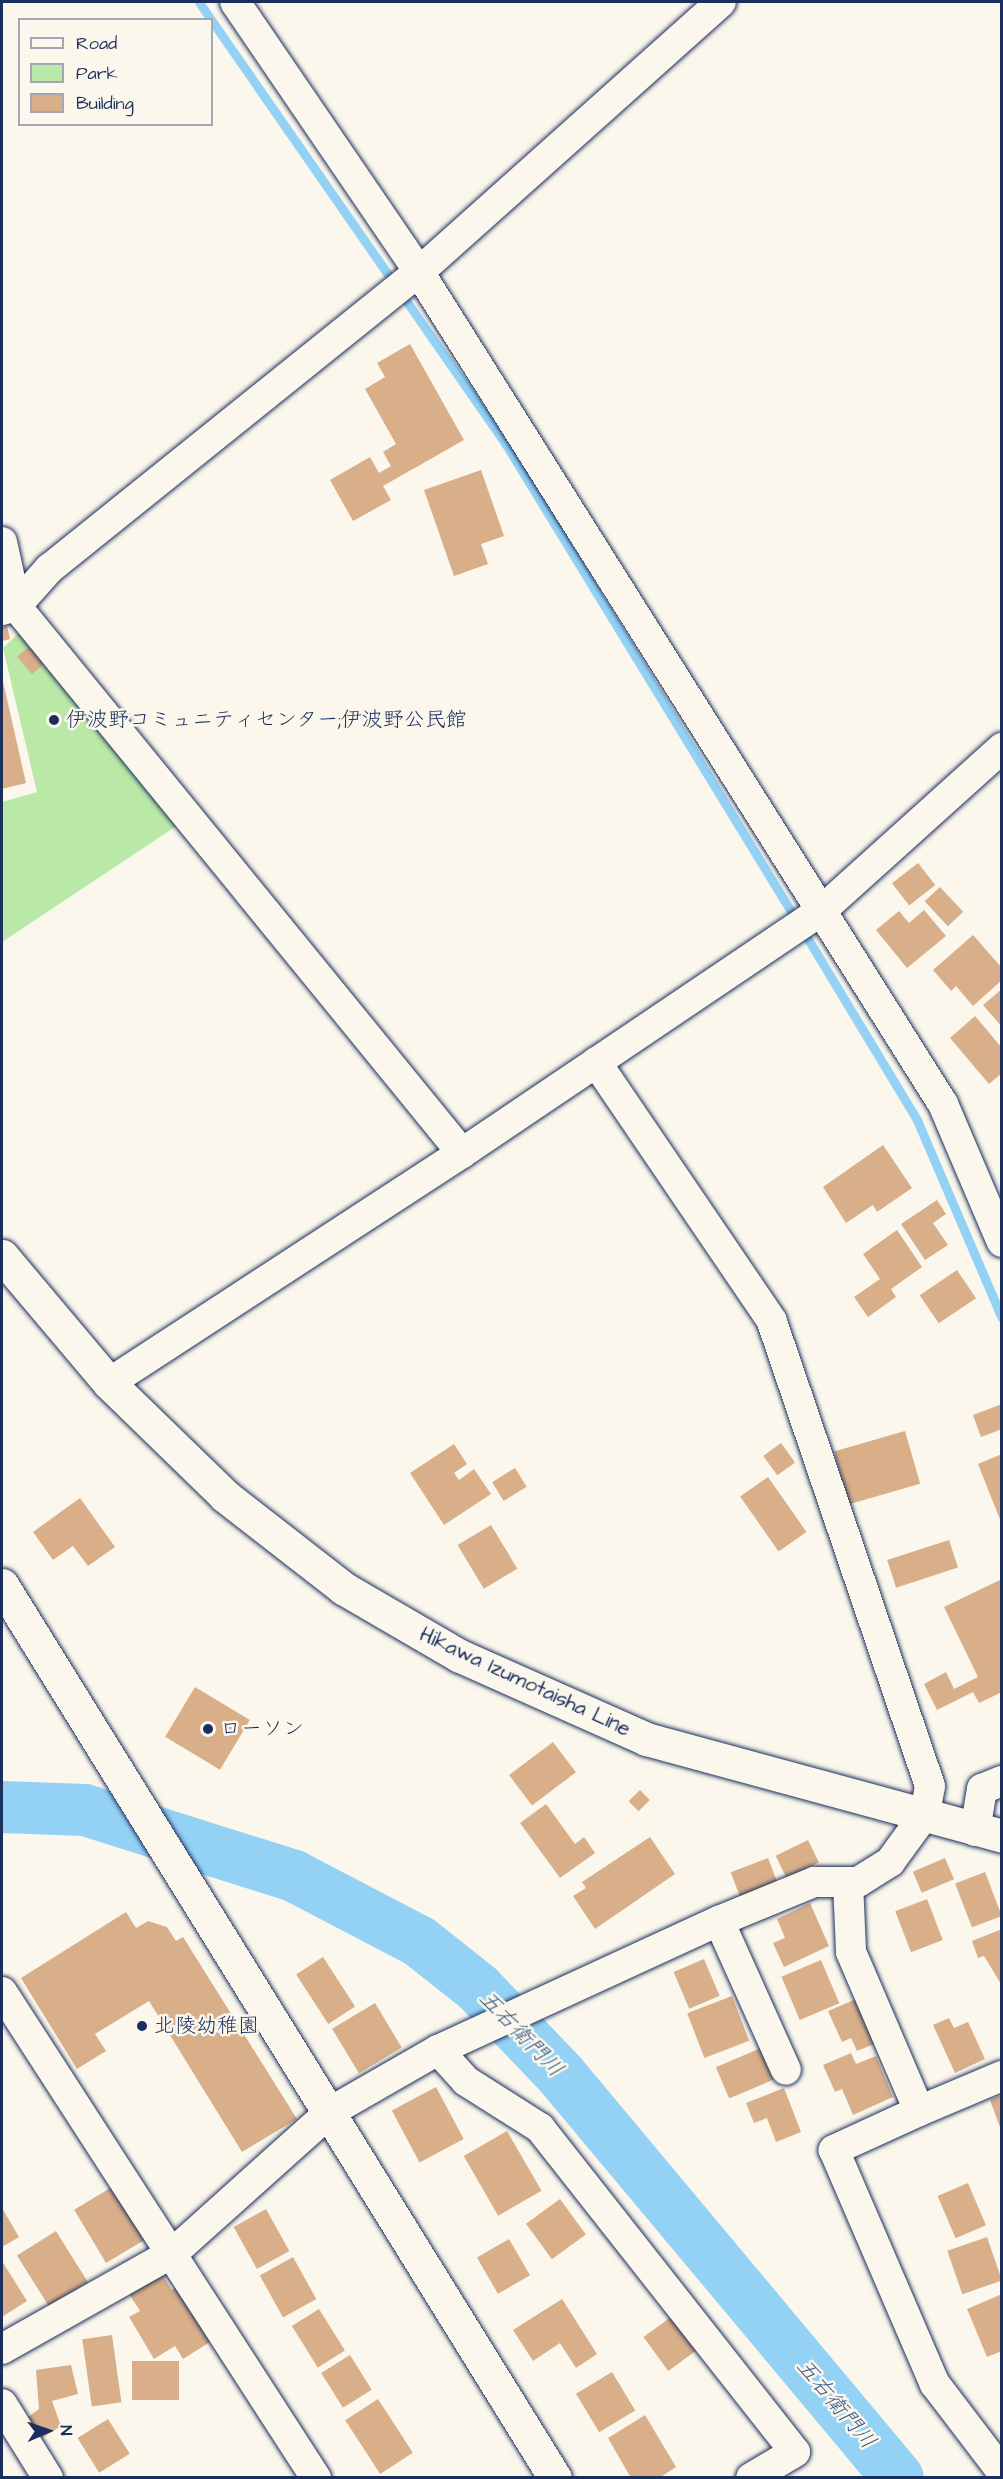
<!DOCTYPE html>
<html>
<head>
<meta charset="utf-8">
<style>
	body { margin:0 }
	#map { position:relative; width:1003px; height:2479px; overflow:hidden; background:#fbf7ec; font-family:"Architects Daughter","Klee One",sans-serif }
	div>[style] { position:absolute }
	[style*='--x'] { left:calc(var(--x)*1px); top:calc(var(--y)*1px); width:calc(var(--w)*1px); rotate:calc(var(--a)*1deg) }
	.green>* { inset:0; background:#b9e8a7 }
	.stream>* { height:9px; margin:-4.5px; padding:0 4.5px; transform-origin:4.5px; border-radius:4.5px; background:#94d2f5 }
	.river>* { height:52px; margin:-26px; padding:0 26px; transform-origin:26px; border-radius:26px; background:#94d2f5 }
	.building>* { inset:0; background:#d8af89; transform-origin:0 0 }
	.roads { filter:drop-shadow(0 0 2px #1b2f5e) drop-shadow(0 0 2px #1b2f5e) }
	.street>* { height:30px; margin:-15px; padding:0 15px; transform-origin:15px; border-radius:15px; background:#fbf7ec }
	.secondary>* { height:33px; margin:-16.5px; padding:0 16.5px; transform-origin:16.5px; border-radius:16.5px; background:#fbf7ec }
	.dots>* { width:16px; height:16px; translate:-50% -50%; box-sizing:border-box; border:3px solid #fbf7ec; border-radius:50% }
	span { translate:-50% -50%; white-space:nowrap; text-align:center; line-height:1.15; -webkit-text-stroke:5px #fbf7ec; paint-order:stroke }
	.poi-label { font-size:21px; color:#1b2f5e }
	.left { translate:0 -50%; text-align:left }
	.street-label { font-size:21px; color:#1b2f5e }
	.water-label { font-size:22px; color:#395884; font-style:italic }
	.frame { position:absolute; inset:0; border:3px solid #1b2f5e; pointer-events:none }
	.legend { position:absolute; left:18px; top:18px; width:195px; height:108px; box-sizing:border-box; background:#fbf7ec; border:2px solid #a1a7b3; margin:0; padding:8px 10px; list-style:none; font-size:18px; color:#1b2f5e }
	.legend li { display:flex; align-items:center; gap:12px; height:30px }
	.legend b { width:30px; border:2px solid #a1a7b3 }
	.north { position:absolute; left:18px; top:2401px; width:60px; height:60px; -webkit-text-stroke:4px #fbf7ec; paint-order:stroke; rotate:88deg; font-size:16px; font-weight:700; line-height:24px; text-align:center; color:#1b2f5e }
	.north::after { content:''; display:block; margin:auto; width:21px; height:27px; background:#1b2f5e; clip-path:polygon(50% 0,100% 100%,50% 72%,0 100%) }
</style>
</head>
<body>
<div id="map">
	<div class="green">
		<i style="clip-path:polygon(26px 626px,181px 823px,2px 942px,2px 802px,37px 792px,3px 648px)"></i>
	</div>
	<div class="stream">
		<i style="--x:199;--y:2;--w:22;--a:56"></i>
		<i style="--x:212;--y:21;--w:514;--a:55.23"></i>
		<i style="--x:505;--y:443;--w:599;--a:58.59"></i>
		<i style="--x:817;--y:954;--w:194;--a:58.9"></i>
		<i style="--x:917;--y:1120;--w:215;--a:66.8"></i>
	</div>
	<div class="river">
		<i style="--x:2;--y:1807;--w:83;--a:2.1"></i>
		<i style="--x:85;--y:1810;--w:219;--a:17.5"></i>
		<i style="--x:294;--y:1876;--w:142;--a:27.6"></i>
		<i style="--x:420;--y:1942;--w:74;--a:38.4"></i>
		<i style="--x:478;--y:1988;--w:120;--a:46.3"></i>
		<i style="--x:561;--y:2075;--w:525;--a:50.1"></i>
	</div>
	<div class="building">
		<i style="clip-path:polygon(410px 344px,464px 440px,383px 486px,391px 500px,353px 521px,330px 480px,370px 457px,379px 473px,391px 466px,383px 452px,396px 444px,365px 389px,385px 377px,377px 363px)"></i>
		<i style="clip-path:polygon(481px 470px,504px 536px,481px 544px,488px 564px,454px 576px,424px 490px)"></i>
		<i style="clip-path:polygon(7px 626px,10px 639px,2px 641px,2px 627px)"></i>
		<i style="left:31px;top:645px;width:23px;height:18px;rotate:50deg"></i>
		<i style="clip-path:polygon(2px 677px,26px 783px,2px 789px)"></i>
		<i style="left:918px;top:863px;width:28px;height:33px;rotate:52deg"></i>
		<i style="left:940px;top:887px;width:34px;height:21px;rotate:47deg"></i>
		<i style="clip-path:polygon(924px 910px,946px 936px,907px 968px,876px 930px,899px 911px,909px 923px)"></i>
		<i style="clip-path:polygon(973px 935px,1002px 968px,1002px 980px,973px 1006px,956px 986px,951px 991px,933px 970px)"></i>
		<i style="clip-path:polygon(1002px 989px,1002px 1027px,983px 1005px)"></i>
		<i style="clip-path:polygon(975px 1016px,1002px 1048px,1002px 1073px,989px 1084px,950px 1038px)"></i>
		<i style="clip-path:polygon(883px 1145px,912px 1188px,877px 1212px,873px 1205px,846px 1223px,823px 1187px)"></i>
		<i style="clip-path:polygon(937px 1200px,946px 1214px,933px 1223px,948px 1245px,925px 1260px,901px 1224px)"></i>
		<i style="clip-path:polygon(897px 1230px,922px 1267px,891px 1289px,896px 1297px,868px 1317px,854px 1297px,880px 1279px,863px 1254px)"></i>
		<i style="left:957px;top:1270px;width:34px;height:45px;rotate:56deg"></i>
		<i style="clip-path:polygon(1002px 1404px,1002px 1429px,981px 1437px,973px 1415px)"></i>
		<i style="left:905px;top:1431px;width:55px;height:74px;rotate:74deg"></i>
		<i style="left:781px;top:1443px;width:24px;height:22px;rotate:54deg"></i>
		<i style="clip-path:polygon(454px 1444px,467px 1464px,454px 1473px,459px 1480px,474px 1469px,491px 1494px,444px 1525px,410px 1473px)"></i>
		<i style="clip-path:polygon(1002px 1454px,1002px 1521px,1001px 1522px,978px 1464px)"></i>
		<i style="left:515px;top:1468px;width:22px;height:27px;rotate:58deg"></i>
		<i style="left:768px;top:1477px;width:67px;height:34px;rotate:55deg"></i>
		<i style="clip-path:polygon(80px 1498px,115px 1547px,88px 1566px,73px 1546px,53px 1560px,33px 1532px)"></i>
		<i style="left:491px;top:1525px;width:51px;height:39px;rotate:59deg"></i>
		<i style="left:949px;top:1540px;width:29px;height:65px;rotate:72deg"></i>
		<i style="clip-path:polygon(1002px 1579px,1002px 1692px,979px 1703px,973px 1692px,937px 1710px,924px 1684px,946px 1672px,954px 1689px,978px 1677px,944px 1607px)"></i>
		<i style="left:195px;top:1687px;width:64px;height:58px;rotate:31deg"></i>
		<i style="left:553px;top:1742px;width:38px;height:55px;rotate:53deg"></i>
		<i style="left:640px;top:1790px;width:14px;height:16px;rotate:45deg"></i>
		<i style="clip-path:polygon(546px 1804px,575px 1844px,584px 1837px,595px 1853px,560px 1878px,520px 1823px)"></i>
		<i style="clip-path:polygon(650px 1837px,675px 1874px,595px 1929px,573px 1896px,586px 1888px,582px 1882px)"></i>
		<i style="left:808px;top:1840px;width:25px;height:36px;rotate:64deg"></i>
		<i style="left:768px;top:1858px;width:26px;height:40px;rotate:69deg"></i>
		<i style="left:945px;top:1858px;width:23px;height:35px;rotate:67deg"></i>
		<i style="left:985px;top:1872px;width:47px;height:32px;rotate:69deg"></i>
		<i style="left:927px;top:1899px;width:44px;height:34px;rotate:69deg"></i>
		<i style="clip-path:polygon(810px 1903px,829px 1946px,784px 1967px,773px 1943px,785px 1938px,777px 1919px)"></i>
		<i style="clip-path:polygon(126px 1912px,136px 1928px,148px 1921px,167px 1927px,176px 1941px,183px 1937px,297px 2119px,242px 2152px,149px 2001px,95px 2034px,106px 2051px,77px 2069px,21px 1978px)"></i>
		<i style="clip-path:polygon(1002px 1929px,1002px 1984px,1001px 1984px,984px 1956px,978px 1958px,972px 1941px)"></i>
		<i style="left:323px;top:1957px;width:59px;height:32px;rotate:57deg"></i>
		<i style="left:704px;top:1959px;width:40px;height:33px;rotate:67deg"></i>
		<i style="left:821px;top:1960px;width:47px;height:43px;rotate:67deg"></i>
		<i style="left:732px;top:1996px;width:48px;height:48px;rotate:69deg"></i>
		<i style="clip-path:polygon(861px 1997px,879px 2042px,857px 2051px,851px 2038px,842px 2042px,828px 2011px)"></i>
		<i style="left:375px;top:2003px;width:52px;height:50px;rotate:59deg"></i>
		<i style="clip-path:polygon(949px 2018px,954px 2028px,968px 2022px,985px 2059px,955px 2073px,933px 2025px)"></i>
		<i style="left:761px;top:2048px;width:34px;height:49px;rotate:67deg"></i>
		<i style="clip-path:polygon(851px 2053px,856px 2064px,876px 2056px,893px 2097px,853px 2115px,842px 2089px,835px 2092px,823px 2065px)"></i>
		<i style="left:436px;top:2087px;width:59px;height:50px;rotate:62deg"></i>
		<i style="clip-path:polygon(784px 2088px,801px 2132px,776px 2142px,767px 2118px,754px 2123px,746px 2103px)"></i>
		<i style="clip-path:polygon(1002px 2095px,1002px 2130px,1001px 2130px,990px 2100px)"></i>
		<i style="left:507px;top:2131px;width:69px;height:50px;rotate:60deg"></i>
		<i style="left:968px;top:2183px;width:46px;height:33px;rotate:67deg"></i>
		<i style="left:117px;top:2184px;width:62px;height:50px;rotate:59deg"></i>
		<i style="left:560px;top:2199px;width:44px;height:42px;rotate:54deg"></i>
		<i style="clip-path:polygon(2px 2208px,19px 2237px,2px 2247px)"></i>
		<i style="left:266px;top:2209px;width:48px;height:37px;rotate:61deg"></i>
		<i style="left:56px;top:2231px;width:60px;height:46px;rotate:58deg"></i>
		<i style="left:987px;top:2237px;width:46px;height:42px;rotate:71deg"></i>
		<i style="left:509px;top:2239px;width:42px;height:37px;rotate:60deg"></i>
		<i style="left:293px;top:2257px;width:48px;height:38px;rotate:61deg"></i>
		<i style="clip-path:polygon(2px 2261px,27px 2301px,2px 2317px)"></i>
		<i style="clip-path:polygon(161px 2273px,172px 2290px,180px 2285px,213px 2340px,183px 2359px,175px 2346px,154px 2359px,129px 2317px,140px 2311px,128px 2292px)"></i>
		<i style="clip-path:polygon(1002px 2294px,1002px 2351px,987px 2357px,967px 2309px)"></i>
		<i style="clip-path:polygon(562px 2299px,597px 2354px,576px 2368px,560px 2343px,533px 2361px,513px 2330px)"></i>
		<i style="left:319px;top:2309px;width:49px;height:32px;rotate:58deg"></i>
		<i style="left:671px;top:2317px;width:42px;height:34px;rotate:54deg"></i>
		<i style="left:112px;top:2335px;width:68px;height:30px;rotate:82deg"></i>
		<i style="left:350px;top:2355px;width:41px;height:34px;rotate:58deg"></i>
		<i style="left:132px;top:2361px;width:47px;height:39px"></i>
		<i style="clip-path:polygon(71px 2365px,78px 2394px,52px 2401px,61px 2426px,39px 2440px,28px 2417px,39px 2409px,36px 2370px)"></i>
		<i style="left:612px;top:2372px;width:45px;height:42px;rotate:59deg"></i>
		<i style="left:378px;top:2399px;width:64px;height:39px;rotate:57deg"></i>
		<i style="clip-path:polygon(645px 2415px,676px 2467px,659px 2478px,631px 2478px,608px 2438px)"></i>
		<i style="left:108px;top:2419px;width:41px;height:36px;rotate:58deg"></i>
	</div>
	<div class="roads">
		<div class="street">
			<i style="--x:235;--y:2;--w:327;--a:55.7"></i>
			<i style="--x:419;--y:272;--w:983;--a:57.8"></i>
			<i style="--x:943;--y:1104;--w:150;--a:66.9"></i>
			<i style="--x:2;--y:542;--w:66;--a:77.7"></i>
			<i style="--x:16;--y:606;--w:706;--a:50.81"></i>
			<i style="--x:2;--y:610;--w:15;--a:-16"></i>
			<i style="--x:16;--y:606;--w:50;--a:-48.3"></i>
			<i style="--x:49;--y:569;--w:474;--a:-38.8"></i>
			<i style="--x:419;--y:272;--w:405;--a:-41.8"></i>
			<i style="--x:109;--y:1383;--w:421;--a:-33.1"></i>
			<i style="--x:462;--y:1153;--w:433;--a:-34"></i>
			<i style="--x:821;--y:911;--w:244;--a:-42"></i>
			<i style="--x:975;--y:1831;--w:43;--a:-80.5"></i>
			<i style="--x:982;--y:1789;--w:22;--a:-22"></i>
			<i style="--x:848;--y:1882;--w:70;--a:87.5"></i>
			<i style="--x:851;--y:1952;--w:173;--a:66.8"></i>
			<i style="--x:919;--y:2111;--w:94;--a:155.4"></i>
			<i style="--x:834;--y:2150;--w:255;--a:66.7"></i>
			<i style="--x:935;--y:2384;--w:111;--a:52.7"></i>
			<i style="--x:719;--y:1921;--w:163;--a:65.8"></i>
			<i style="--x:2;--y:1992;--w:579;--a:57.13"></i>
			<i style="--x:438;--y:2050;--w:42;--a:47.9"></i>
			<i style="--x:466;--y:2081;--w:88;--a:32.4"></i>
			<i style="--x:540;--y:2128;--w:412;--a:51.8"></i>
			<i style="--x:795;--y:2452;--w:51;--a:149.4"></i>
			<i style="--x:919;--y:2111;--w:90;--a:-22.9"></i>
			<i style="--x:2;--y:2349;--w:197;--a:-29.4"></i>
			<i style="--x:174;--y:2252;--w:210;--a:-41.9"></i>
			<i style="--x:330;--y:2112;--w:125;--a:-29.9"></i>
			<i style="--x:438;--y:2050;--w:309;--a:-24.7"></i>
			<i style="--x:719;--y:1921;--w:103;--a:-22.3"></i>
			<i style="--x:814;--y:1882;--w:44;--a:0"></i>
			<i style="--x:858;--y:1882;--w:38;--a:-32"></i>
			<i style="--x:890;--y:1862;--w:59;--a:-53.9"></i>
			<i style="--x:925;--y:1814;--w:28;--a:-80"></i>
			<i style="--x:930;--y:1786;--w:491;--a:-108.8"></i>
			<i style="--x:772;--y:1321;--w:313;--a:-124.2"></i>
			<i style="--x:2;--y:2404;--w:87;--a:58.1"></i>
		</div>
		<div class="secondary">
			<i style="--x:2;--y:1256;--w:166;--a:49.9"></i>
			<i style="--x:109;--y:1383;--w:162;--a:44.2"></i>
			<i style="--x:225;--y:1496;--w:150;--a:37.9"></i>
			<i style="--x:343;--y:1588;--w:135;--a:30.2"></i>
			<i style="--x:460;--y:1656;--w:204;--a:24"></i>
			<i style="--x:646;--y:1739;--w:369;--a:15.2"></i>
			<i style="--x:2;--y:1585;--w:1050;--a:58.23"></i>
		</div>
	</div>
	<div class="dots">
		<i style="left:54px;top:720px;background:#1b2f5e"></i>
		<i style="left:208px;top:1729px;background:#1b2f5e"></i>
		<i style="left:142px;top:2026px;background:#1b2f5e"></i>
	</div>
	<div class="poi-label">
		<span class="left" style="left:66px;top:720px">伊波野コミュニティセンター;伊波野公民館</span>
		<span class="left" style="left:220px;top:1729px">ローソン</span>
		<span class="left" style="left:154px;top:2026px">北陵幼稚園</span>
	</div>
	<div class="street-label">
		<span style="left:525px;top:1682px;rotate:25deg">Hikawa Izumotaisha Line</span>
	</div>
	<div class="water-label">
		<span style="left:521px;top:2034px;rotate:46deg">五右衛門川</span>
		<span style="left:836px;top:2404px;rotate:50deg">五右衛門川</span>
	</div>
	<div class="frame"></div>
	<ul class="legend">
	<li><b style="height:8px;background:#fbf7ec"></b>Road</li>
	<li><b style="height:16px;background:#b9e8a7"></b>Park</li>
	<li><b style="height:16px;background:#d8af89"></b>Building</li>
	</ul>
	<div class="north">N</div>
</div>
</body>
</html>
